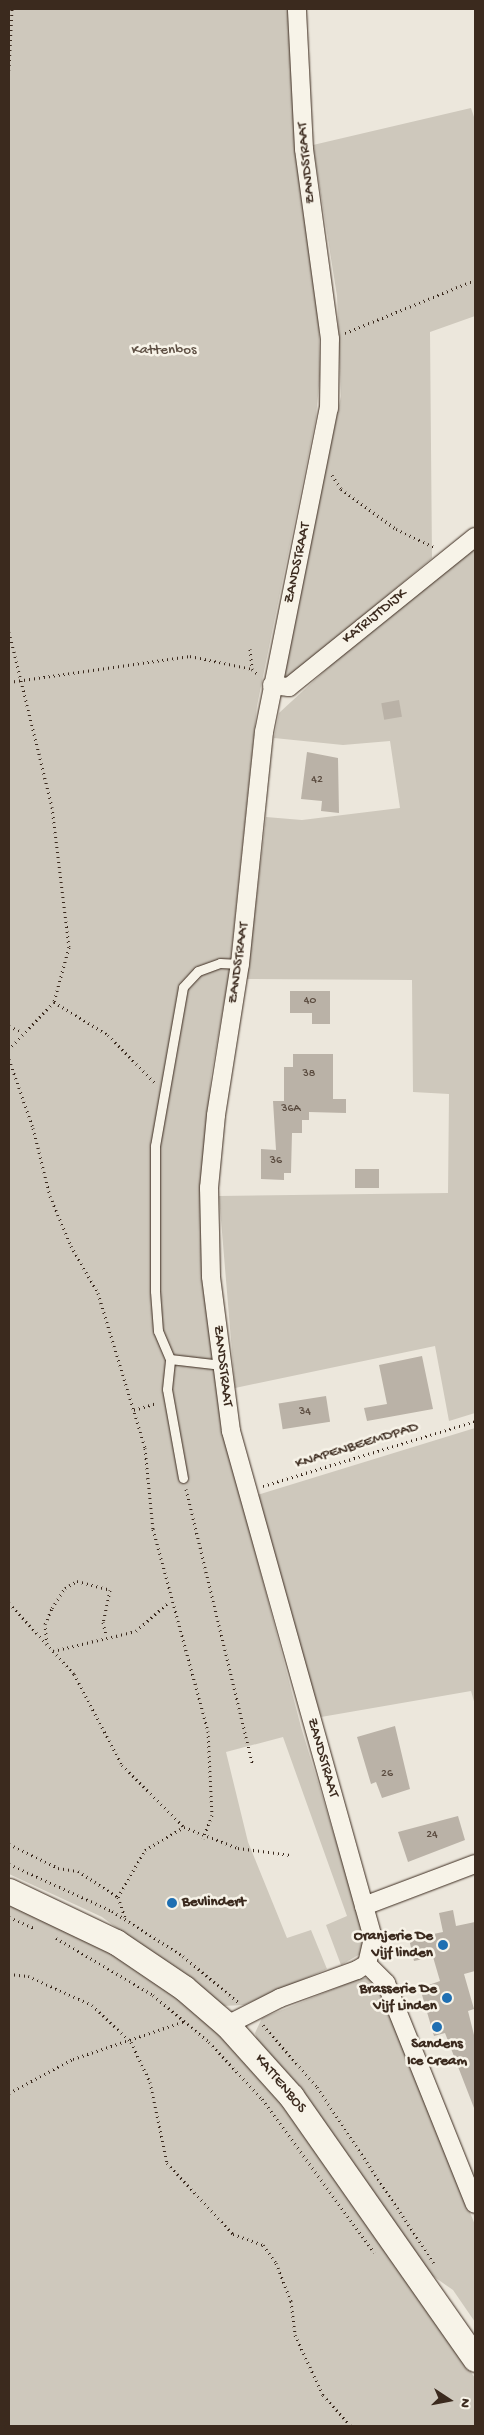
<!DOCTYPE html>
<html>
<head>
<meta charset="utf-8">
<style>
	body { margin:0 }
	#map { position:relative; width:484px; height:2435px; overflow:hidden; background:#ece7dc; font-family:"Gochi Hand",sans-serif }
	div>[style] { position:absolute }
	[style*='--x'] { left:calc(var(--x)*1px); top:calc(var(--y)*1px); width:calc(var(--w)*1px); rotate:calc(var(--a)*1deg) }
	.green>* { inset:0; background:#cec8bc }
	.building>* { inset:0; background:#bab2a7; transform-origin:0 0 }
	.path>* { height:3px; margin-top:-1.5px; transform-origin:0; background:repeating-linear-gradient(90deg,#3b2a1e 0 1px,transparent 0 5px) }
	.roads { filter:drop-shadow(0 0 1px #3b2a1e) drop-shadow(0 0 1px #3b2a1e) }
	.service>* { height:9px; margin:-4.5px; padding:0 4.5px; transform-origin:4.5px; border-radius:4.5px; background:#f7f3e8 }
	.minor>* { height:18px; margin:-9px; padding:0 9px; transform-origin:9px; border-radius:9px; background:#f7f3e8 }
	.secondary>* { height:25px; margin:-12.5px; padding:0 12.5px; transform-origin:12.5px; border-radius:12.5px; background:#f7f3e8 }
	.dots>* { width:14px; height:14px; translate:-50% -50%; box-sizing:border-box; border:2px solid #f7f3e8; border-radius:50% }
	span { translate:-50% -50%; white-space:nowrap; text-align:center; line-height:1.15; -webkit-text-stroke:5px #f7f3e8; paint-order:stroke }
	.number-label { font-size:12px; color:#5b4c40 }
	.number-label span { -webkit-text-stroke-width:0 }
	.street-label { font-size:15px; color:#3b2a1e }
	.park-label { font-size:15px; color:#605246 }
	.poi-label { font-size:15px; color:#3b2a1e; font-weight:700 }
	.left { translate:0 -50%; text-align:left }
	.right { translate:-100% -50%; text-align:right }
	.frame { position:absolute; inset:0; border:10px solid #3b2a1e; pointer-events:none }
	.north { position:absolute; left:424px; top:2375px; width:50px; height:50px; -webkit-text-stroke:4px #f7f3e8; paint-order:stroke; rotate:101deg; font-size:14px; font-weight:700; line-height:20px; text-align:center; color:#3b2a1e }
	.north::after { content:''; display:block; margin:auto; width:18px; height:22px; background:#3b2a1e; clip-path:polygon(50% 0,100% 100%,50% 72%,0 100%) }
</style>
</head>
<body>
<div id="map">
	<div class="green">
		<i style="clip-path:polygon(9px 9px,291px 9px,296px 151px,319px 326px,320px 375px,316px 417px,257px 706px,229px 975px,211px 1076px,201px 1198px,207px 1312px,225px 1436px,301px 1727px,369px 1949px,341px 1965px,326px 1925px,347px 1916px,283px 1737px,226px 1752px,248px 1842px,287px 1938px,311px 1930px,327px 1969px,244px 2005px,222px 2006px,102px 1917px,9px 1874px)"></i>
		<i style="clip-path:polygon(471px 108px,475px 120px,475px 316px,430px 332px,432px 558px,290px 677px,282px 676px,341px 396px,337px 296px,313px 145px)"></i>
		<i style="clip-path:polygon(475px 547px,475px 1413px,449px 1421px,435px 1346px,235px 1388px,219px 1196px,448px 1193px,449px 1094px,413px 1092px,412px 980px,247px 979px,266px 817px,302px 820px,400px 808px,390px 741px,343px 745px,274px 738px,279px 713px,382px 618px)"></i>
		<i style="clip-path:polygon(475px 1428px,475px 1705px,471px 1691px,321px 1717px,254px 1496px)"></i>
		<i style="clip-path:polygon(9px 1902px,138px 1966px,212px 2024px,271px 2084px,475px 2378px,475px 2426px,9px 2426px)"></i>
		<i style="clip-path:polygon(361px 1978px,377px 1978px,475px 2225px,475px 2322px,453px 2290px,430px 2274px,259px 2046px,255px 2033px,262px 2018px)"></i>
	</div>
	<div class="building">
		<i style="left:399px;top:700px;width:17px;height:18px;rotate:80deg"></i>
		<i style="clip-path:polygon(307px 752px,338px 758px,339px 813px,321px 811px,322px 801px,301px 799px)"></i>
		<i style="clip-path:polygon(290px 991px,330px 991px,330px 1024px,312px 1024px,312px 1013px,290px 1013px)"></i>
		<i style="clip-path:polygon(293px 1054px,333px 1054px,333px 1099px,346px 1099px,346px 1113px,309px 1112px,309px 1120px,302px 1120px,302px 1133px,292px 1133px,291px 1173px,284px 1173px,284px 1180px,261px 1179px,261px 1149px,276px 1150px,273px 1101px,284px 1101px,284px 1067px,293px 1067px)"></i>
		<i style="left:379px;top:1169px;width:19px;height:24px;rotate:90deg"></i>
		<i style="clip-path:polygon(422px 1356px,433px 1409px,367px 1421px,364px 1408px,387px 1404px,379px 1365px)"></i>
		<i style="left:326px;top:1396px;width:26px;height:48px;rotate:81deg"></i>
		<i style="clip-path:polygon(395px 1726px,410px 1789px,382px 1798px,376px 1782px,371px 1784px,357px 1737px)"></i>
		<i style="clip-path:polygon(458px 1816px,465px 1840px,408px 1862px,398px 1832px)"></i>
		<i style="clip-path:polygon(453px 1910px,456px 1926px,475px 1922px,475px 1971px,464px 1974px,474px 2009px,468px 2011px,475px 2039px,474px 2108px,445px 2033px,434px 2036px,420px 1988px,440px 1981px,433px 1957px,414px 1961px,409px 1939px,443px 1932px,439px 1913px)"></i>
	</div>
	<div class="path">
		<i style="--x:9;--y:70;--w:61;--a:-87.2"></i>
		<i style="--x:345;--y:333;--w:140;--a:-22.2"></i>
		<i style="--x:332;--y:475;--w:17;--a:57"></i>
		<i style="--x:341;--y:489;--w:68;--a:36"></i>
		<i style="--x:396;--y:529;--w:44;--a:25.4"></i>
		<i style="--x:9;--y:632;--w:180;--a:76.2"></i>
		<i style="--x:52;--y:807;--w:141;--a:83.1"></i>
		<i style="--x:69;--y:947;--w:57;--a:105.3"></i>
		<i style="--x:54;--y:1002;--w:65;--a:133.8"></i>
		<i style="--x:250;--y:649;--w:20;--a:84"></i>
		<i style="--x:9;--y:682;--w:183;--a:-8.2"></i>
		<i style="--x:190;--y:656;--w:63;--a:11.8"></i>
		<i style="--x:252;--y:669;--w:9;--a:41"></i>
		<i style="--x:54;--y:1002;--w:63;--a:31.4"></i>
		<i style="--x:108;--y:1035;--w:66;--a:45.6"></i>
		<i style="--x:9;--y:1026;--w:14;--a:25"></i>
		<i style="--x:9;--y:1059;--w:73;--a:70.8"></i>
		<i style="--x:33;--y:1128;--w:70;--a:76"></i>
		<i style="--x:50;--y:1196;--w:54;--a:67.2"></i>
		<i style="--x:71;--y:1246;--w:54;--a:60.1"></i>
		<i style="--x:98;--y:1293;--w:162;--a:73.1"></i>
		<i style="--x:145;--y:1448;--w:81;--a:84.4"></i>
		<i style="--x:153;--y:1529;--w:209;--a:74.8"></i>
		<i style="--x:208;--y:1731;--w:84;--a:87.3"></i>
		<i style="--x:212;--y:1815;--w:25;--a:111"></i>
		<i style="--x:134;--y:1410;--w:24;--a:-17"></i>
		<i style="--x:263;--y:1486;--w:222;--a:-17"></i>
		<i style="--x:186;--y:1489;--w:284;--a:76.4"></i>
		<i style="--x:9;--y:1603;--w:96;--a:47.5"></i>
		<i style="--x:74;--y:1674;--w:103;--a:62.2"></i>
		<i style="--x:122;--y:1765;--w:88;--a:45"></i>
		<i style="--x:184;--y:1827;--w:58;--a:21.3"></i>
		<i style="--x:238;--y:1848;--w:53;--a:7.5"></i>
		<i style="--x:47;--y:1644;--w:20;--a:-96"></i>
		<i style="--x:45;--y:1624;--w:17;--a:-66"></i>
		<i style="--x:52;--y:1608;--w:24;--a:-57"></i>
		<i style="--x:65;--y:1588;--w:14;--a:-30"></i>
		<i style="--x:77;--y:1581;--w:34;--a:15"></i>
		<i style="--x:110;--y:1590;--w:33;--a:102"></i>
		<i style="--x:103;--y:1622;--w:13;--a:77"></i>
		<i style="--x:53;--y:1651;--w:85;--a:-13.5"></i>
		<i style="--x:136;--y:1631;--w:44;--a:-41.3"></i>
		<i style="--x:9;--y:1844;--w:55;--a:26.1"></i>
		<i style="--x:58;--y:1868;--w:20;--a:9"></i>
		<i style="--x:78;--y:1871;--w:48;--a:33"></i>
		<i style="--x:118;--y:1897;--w:21;--a:71"></i>
		<i style="--x:9;--y:1864;--w:113;--a:24.5"></i>
		<i style="--x:112;--y:1911;--w:84;--a:32.4"></i>
		<i style="--x:183;--y:1956;--w:72;--a:39.9"></i>
		<i style="--x:118;--y:1897;--w:54;--a:-60.1"></i>
		<i style="--x:145;--y:1850;--w:45;--a:-30.5"></i>
		<i style="--x:9;--y:1917;--w:27;--a:24"></i>
		<i style="--x:56;--y:1938;--w:113;--a:30.4"></i>
		<i style="--x:153;--y:1995;--w:73;--a:40"></i>
		<i style="--x:209;--y:2042;--w:78;--a:47.1"></i>
		<i style="--x:262;--y:2099;--w:190;--a:53.8"></i>
		<i style="--x:9;--y:1974;--w:19;--a:6"></i>
		<i style="--x:28;--y:1976;--w:70;--a:24.4"></i>
		<i style="--x:92;--y:2005;--w:54;--a:43.5"></i>
		<i style="--x:131;--y:2042;--w:44;--a:64.6"></i>
		<i style="--x:150;--y:2082;--w:83;--a:78.1"></i>
		<i style="--x:167;--y:2163;--w:97;--a:47.1"></i>
		<i style="--x:233;--y:2234;--w:32;--a:20"></i>
		<i style="--x:263;--y:2245;--w:22;--a:54"></i>
		<i style="--x:276;--y:2263;--w:41;--a:68.5"></i>
		<i style="--x:291;--y:2301;--w:34;--a:83"></i>
		<i style="--x:295;--y:2335;--w:66;--a:65"></i>
		<i style="--x:323;--y:2395;--w:42;--a:47.9"></i>
		<i style="--x:263;--y:2025;--w:82;--a:48.9"></i>
		<i style="--x:317;--y:2087;--w:211;--a:56.4"></i>
		<i style="--x:9;--y:2093;--w:72;--a:-28"></i>
		<i style="--x:73;--y:2059;--w:118;--a:-18.7"></i>
	</div>
	<div class="roads">
		<div class="service">
			<i style="--x:170;--y:1359;--w:52;--a:6.6"></i>
			<i style="--x:183;--y:1478;--w:90;--a:-100.2"></i>
			<i style="--x:167;--y:1389;--w:30;--a:-84"></i>
			<i style="--x:170;--y:1359;--w:30;--a:-113"></i>
			<i style="--x:158;--y:1331;--w:40;--a:-94.3"></i>
			<i style="--x:155;--y:1291;--w:145;--a:-90"></i>
			<i style="--x:155;--y:1146;--w:161;--a:-80"></i>
			<i style="--x:183;--y:987;--w:22;--a:-47"></i>
			<i style="--x:198;--y:971;--w:23;--a:-20"></i>
			<i style="--x:220;--y:963;--w:20;--a:3"></i>
		</div>
		<div class="minor">
			<i style="--x:272;--y:685;--w:17;--a:7"></i>
			<i style="--x:289;--y:687;--w:239;--a:-38.9"></i>
			<i style="--x:364;--y:1906;--w:119;--a:-20.7"></i>
			<i style="--x:367;--y:1964;--w:27;--a:45"></i>
			<i style="--x:386;--y:1983;--w:238;--a:68.1"></i>
			<i style="--x:227;--y:2025;--w:59;--a:-27"></i>
			<i style="--x:280;--y:1998;--w:82;--a:-20"></i>
			<i style="--x:357;--y:1970;--w:12;--a:-31"></i>
			<i style="--x:367;--y:1964;--w:27;--a:-77"></i>
			<i style="--x:373;--y:1938;--w:527;--a:-105.65"></i>
			<i style="--x:231;--y:1431;--w:156;--a:-97.4"></i>
			<i style="--x:211;--y:1276;--w:88;--a:-91.3"></i>
			<i style="--x:209;--y:1188;--w:73;--a:-84.5"></i>
			<i style="--x:216;--y:1115;--w:153;--a:-81"></i>
			<i style="--x:240;--y:964;--w:233;--a:-84.1"></i>
			<i style="--x:264;--y:732;--w:330;--a:-78.7"></i>
			<i style="--x:329;--y:408;--w:69;--a:-89.2"></i>
			<i style="--x:330;--y:339;--w:192;--a:-97.8"></i>
			<i style="--x:304;--y:149;--w:140;--a:-92.9"></i>
		</div>
		<div class="secondary">
			<i style="--x:9;--y:1891;--w:119;--a:25.5"></i>
			<i style="--x:116;--y:1942;--w:82;--a:34.1"></i>
			<i style="--x:184;--y:1988;--w:57;--a:40.7"></i>
			<i style="--x:227;--y:2025;--w:96;--a:48"></i>
			<i style="--x:291;--y:2096;--w:321;--a:55"></i>
		</div>
	</div>
	<div class="dots">
		<i style="left:172px;top:1903px;background:#1f6fb2"></i>
		<i style="left:443px;top:1945px;background:#1f6fb2"></i>
		<i style="left:447px;top:1998px;background:#1f6fb2"></i>
		<i style="left:437px;top:2027px;background:#1f6fb2"></i>
	</div>
	<div class="number-label">
		<span style="left:317px;top:781px">42</span>
		<span style="left:310px;top:1002px">40</span>
		<span style="left:309px;top:1075px">38</span>
		<span style="left:291px;top:1110px">36A</span>
		<span style="left:276px;top:1162px">36</span>
		<span style="left:305px;top:1413px">34</span>
		<span style="left:387px;top:1775px">26</span>
		<span style="left:432px;top:1836px">24</span>
	</div>
	<div class="street-label">
		<span style="left:307px;top:163px;rotate:-96deg">ZANDSTRAAT</span>
		<span style="left:298px;top:563px;rotate:-78deg">ZANDSTRAAT</span>
		<span style="left:375px;top:617px;rotate:-39deg">KATRIJTDIJK</span>
		<span style="left:239px;top:963px;rotate:-82deg">ZANDSTRAAT</span>
		<span style="left:222px;top:1366px;rotate:83deg">ZANDSTRAAT</span>
		<span style="left:357px;top:1446px;rotate:-17deg">KNAPENBEEMDPAD</span>
		<span style="left:322px;top:1758px;rotate:74deg">ZANDSTRAAT</span>
		<span style="left:280px;top:2084px;rotate:50deg">KATTENBOS</span>
	</div>
	<div class="park-label">
		<span style="left:164px;top:351px">Kattenbos</span>
	</div>
	<div class="poi-label">
		<span class="left" style="left:182px;top:1903px">Bevlindert</span>
		<span class="right" style="left:433px;top:1945px">Oranjerie De<br>Vijf linden</span>
		<span class="right" style="left:437px;top:1998px">Brasserie De<br>Vijf Linden</span>
		<span style="left:437px;top:2053px">Sandens<br>Ice Cream</span>
	</div>
	<div class="frame"></div>
	<div class="north">N</div>
</div>
</body>
</html>
